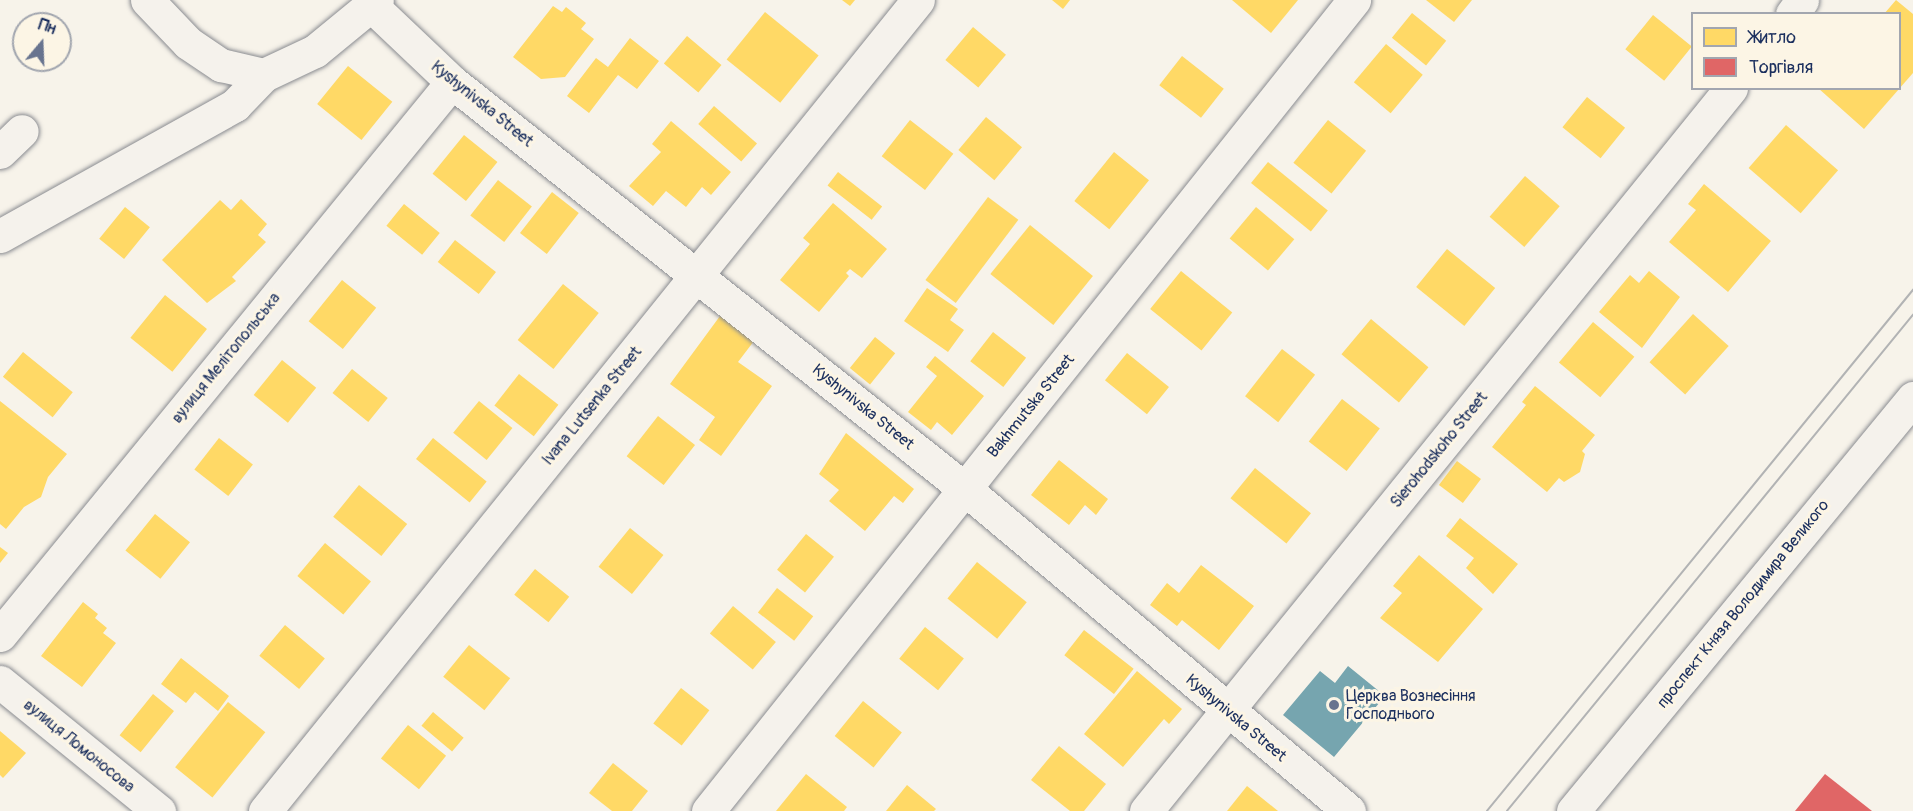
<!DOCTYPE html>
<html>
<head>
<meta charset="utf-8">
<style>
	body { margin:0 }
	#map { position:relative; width:1913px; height:811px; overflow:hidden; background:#f7f3ea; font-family:Pangolin,sans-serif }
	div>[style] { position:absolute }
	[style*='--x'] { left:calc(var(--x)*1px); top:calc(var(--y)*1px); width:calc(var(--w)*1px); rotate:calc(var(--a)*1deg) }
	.homes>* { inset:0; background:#ffd966; transform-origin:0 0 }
	.shops>* { inset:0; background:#e06666 }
	.public>* { inset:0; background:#76a5af }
	.roads { filter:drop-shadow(0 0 2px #8a8c91) drop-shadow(0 0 2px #8a8c91) }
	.minor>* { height:33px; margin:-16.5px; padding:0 16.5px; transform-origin:16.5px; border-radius:16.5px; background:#f5f2ec }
	.major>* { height:33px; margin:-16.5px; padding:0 16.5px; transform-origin:16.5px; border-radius:16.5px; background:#f5f2ec }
	.tram>* { height:1.5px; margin:-0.75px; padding:0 0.75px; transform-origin:0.75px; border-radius:0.75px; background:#b2b3b4 }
	.dots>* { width:16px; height:16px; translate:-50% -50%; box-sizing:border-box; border:3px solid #fcf5e5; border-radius:50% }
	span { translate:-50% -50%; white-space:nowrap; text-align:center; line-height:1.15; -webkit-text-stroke:6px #fcf5e5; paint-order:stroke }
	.street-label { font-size:16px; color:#1b2f5e }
	.poi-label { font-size:16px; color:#1b2f5e }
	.left { translate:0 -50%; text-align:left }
	.legend { position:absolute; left:1691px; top:12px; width:210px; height:78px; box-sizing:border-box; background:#fcf5e5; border:2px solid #a2a6af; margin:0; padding:8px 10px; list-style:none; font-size:18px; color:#1b2f5e }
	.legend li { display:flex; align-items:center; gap:12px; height:30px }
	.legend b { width:30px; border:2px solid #a2a6af }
	.north { position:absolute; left:12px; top:12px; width:60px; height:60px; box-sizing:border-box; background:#fcf5e5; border:2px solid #a2a6af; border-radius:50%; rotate:19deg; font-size:16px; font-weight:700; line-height:24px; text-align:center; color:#1b2f5e }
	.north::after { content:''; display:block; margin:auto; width:21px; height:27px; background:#68748f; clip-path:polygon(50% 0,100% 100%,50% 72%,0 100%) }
</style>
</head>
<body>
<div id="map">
	<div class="homes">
		<i style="clip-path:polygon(842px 0,855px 0,850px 6px)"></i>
		<i style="clip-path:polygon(1052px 0,1070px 0,1063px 9px)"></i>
		<i style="clip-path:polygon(1232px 0,1298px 0,1271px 33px)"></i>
		<i style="clip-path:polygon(1426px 0,1472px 0,1454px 22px)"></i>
		<i style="clip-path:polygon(1896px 0,1913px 14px,1913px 73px,1864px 129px,1818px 88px,1900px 88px,1900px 14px,1884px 14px)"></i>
		<i style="clip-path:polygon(553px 6px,562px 12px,566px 7px,586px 23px,581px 29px,594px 39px,565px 77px,541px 79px,513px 57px)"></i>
		<i style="left:765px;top:12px;width:69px;height:61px;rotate:39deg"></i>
		<i style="left:1412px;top:13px;width:44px;height:32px;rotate:39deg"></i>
		<i style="left:1653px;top:15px;width:50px;height:44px;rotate:39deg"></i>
		<i style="left:973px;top:27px;width:43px;height:43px;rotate:40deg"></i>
		<i style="left:687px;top:36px;width:45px;height:36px;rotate:40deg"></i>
		<i style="clip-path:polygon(630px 38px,659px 61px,637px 89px,618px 75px,589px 113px,567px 96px,596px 58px,608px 67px)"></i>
		<i style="left:1386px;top:44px;width:48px;height:50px;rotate:40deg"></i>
		<i style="left:1182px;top:56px;width:53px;height:37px;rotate:38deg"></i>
		<i style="left:348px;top:66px;width:57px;height:49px;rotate:39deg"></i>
		<i style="left:1587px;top:97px;width:49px;height:39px;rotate:39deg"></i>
		<i style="left:714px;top:106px;width:57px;height:24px;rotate:41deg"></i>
		<i style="left:986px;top:117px;width:47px;height:43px;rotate:40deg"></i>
		<i style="left:910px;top:120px;width:55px;height:46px;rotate:38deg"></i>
		<i style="left:1328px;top:120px;width:49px;height:55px;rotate:39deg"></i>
		<i style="clip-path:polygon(671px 121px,731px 172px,711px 195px,702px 187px,686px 207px,666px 191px,653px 206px,629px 186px,661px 152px,652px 144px)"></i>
		<i style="left:1786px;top:125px;width:69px;height:57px;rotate:41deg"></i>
		<i style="left:464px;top:135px;width:43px;height:50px;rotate:39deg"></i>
		<i style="left:1114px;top:152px;width:45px;height:63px;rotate:39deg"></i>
		<i style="left:1268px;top:162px;width:77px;height:27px;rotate:39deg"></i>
		<i style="left:838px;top:172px;width:56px;height:17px;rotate:38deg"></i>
		<i style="left:1525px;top:176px;width:46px;height:54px;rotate:41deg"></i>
		<i style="left:498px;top:180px;width:43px;height:45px;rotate:38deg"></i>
		<i style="clip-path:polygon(1704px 184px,1771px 241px,1728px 292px,1669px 242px,1696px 210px,1688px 204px)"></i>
		<i style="left:552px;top:192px;width:34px;height:52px;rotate:38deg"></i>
		<i style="left:988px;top:197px;width:38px;height:104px;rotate:37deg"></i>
		<i style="clip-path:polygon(241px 199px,267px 224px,258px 235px,266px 242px,232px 277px,236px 281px,207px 303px,162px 260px,220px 200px,231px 210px)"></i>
		<i style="clip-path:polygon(833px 203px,887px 249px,862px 278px,850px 269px,846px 273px,849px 276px,819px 312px,780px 280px,810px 244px,803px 238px)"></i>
		<i style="left:404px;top:204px;width:46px;height:28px;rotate:39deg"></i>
		<i style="left:125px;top:207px;width:32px;height:41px;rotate:39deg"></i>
		<i style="left:1256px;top:207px;width:50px;height:41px;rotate:40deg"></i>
		<i style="left:1030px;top:225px;width:81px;height:63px;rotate:39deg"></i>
		<i style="left:455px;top:240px;width:52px;height:28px;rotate:38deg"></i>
		<i style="left:1447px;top:249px;width:62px;height:49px;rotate:39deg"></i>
		<i style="left:1181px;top:271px;width:66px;height:49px;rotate:39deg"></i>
		<i style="clip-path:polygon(1649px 271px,1680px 297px,1642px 348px,1599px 312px,1630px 275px,1639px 283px)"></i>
		<i style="left:342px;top:280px;width:44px;height:53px;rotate:39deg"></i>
		<i style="left:563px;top:284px;width:46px;height:72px;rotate:39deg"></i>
		<i style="clip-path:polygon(927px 288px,958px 309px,950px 320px,964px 330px,948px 352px,904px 321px)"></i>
		<i style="left:165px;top:295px;width:54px;height:55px;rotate:39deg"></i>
		<i style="left:1693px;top:314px;width:48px;height:65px;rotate:42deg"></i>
		<i style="clip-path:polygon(720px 316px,754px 341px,738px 362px,772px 386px,721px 456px,699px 440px,715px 417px,670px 384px)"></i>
		<i style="left:1371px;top:319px;width:75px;height:46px;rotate:40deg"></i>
		<i style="left:1593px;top:322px;width:54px;height:53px;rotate:40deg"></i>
		<i style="left:993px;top:332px;width:42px;height:37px;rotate:38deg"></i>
		<i style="left:875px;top:337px;width:26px;height:40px;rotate:39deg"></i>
		<i style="left:1282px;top:349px;width:42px;height:60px;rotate:38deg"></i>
		<i style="left:23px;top:352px;width:64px;height:32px;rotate:39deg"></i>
		<i style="left:1127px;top:353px;width:54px;height:35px;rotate:39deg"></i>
		<i style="clip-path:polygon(935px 356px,984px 396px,952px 435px,937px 422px,931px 430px,908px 412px,937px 376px,926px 367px)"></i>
		<i style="left:282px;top:360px;width:44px;height:45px;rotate:39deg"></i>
		<i style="left:352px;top:369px;width:46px;height:31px;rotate:39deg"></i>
		<i style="left:519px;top:374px;width:50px;height:40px;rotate:38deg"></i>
		<i style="clip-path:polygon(1535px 386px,1595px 435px,1582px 451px,1585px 454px,1580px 472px,1564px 482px,1559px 478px,1547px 492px,1492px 447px,1526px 405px,1522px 402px)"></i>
		<i style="left:1342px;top:399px;width:48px;height:54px;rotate:38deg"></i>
		<i style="clip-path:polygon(0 401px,67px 454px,48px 477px,41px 497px,24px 507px,6px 529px,0 524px)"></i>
		<i style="left:479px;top:401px;width:43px;height:41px;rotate:39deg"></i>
		<i style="left:658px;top:416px;width:47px;height:51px;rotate:38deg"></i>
		<i style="clip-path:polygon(846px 433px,914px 489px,903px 503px,894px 496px,865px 531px,829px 501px,839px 490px,819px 474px)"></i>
		<i style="left:219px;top:438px;width:43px;height:40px;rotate:38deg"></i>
		<i style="left:433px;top:438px;width:69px;height:27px;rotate:39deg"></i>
		<i style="clip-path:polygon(1059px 460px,1108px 499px,1096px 515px,1085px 505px,1069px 525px,1031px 495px)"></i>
		<i style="left:1457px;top:461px;width:30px;height:30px;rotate:37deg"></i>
		<i style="left:1255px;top:468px;width:72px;height:39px;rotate:39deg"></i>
		<i style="left:359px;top:485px;width:62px;height:41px;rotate:39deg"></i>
		<i style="left:155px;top:514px;width:45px;height:47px;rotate:39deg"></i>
		<i style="clip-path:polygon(1460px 518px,1518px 564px,1493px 594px,1466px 568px,1474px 558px,1446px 536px)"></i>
		<i style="left:630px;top:528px;width:43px;height:50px;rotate:39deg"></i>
		<i style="left:806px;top:534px;width:36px;height:46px;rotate:39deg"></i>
		<i style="left:325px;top:543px;width:60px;height:43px;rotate:40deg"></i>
		<i style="clip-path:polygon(0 547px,8px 553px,0 563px)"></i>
		<i style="clip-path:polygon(1419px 555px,1483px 609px,1438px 662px,1380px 618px,1402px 593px,1393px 586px)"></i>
		<i style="left:977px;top:562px;width:64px;height:47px;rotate:39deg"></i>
		<i style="clip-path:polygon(1201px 565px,1254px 606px,1219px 650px,1182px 620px,1177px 626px,1150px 605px,1167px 583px,1179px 593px)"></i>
		<i style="left:535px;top:569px;width:44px;height:33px;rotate:39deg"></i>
		<i style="left:777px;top:588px;width:46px;height:31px;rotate:38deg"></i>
		<i style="clip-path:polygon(83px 602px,98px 614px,95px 618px,107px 628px,103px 633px,116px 643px,82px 687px,41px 656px)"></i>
		<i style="left:733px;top:606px;width:56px;height:36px;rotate:40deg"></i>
		<i style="left:285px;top:625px;width:52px;height:40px;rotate:40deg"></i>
		<i style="left:925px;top:627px;width:50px;height:41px;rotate:39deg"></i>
		<i style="left:1084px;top:630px;width:63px;height:32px;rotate:38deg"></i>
		<i style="left:469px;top:645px;width:53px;height:41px;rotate:39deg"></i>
		<i style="clip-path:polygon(181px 658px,229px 696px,218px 711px,195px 692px,186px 703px,161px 684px)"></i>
		<i style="clip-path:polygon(1137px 671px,1182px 709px,1169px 724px,1164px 719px,1123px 767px,1084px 734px)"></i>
		<i style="left:681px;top:688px;width:36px;height:45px;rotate:38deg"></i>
		<i style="left:153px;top:694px;width:27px;height:53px;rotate:39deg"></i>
		<i style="left:863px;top:701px;width:50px;height:45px;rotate:39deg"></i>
		<i style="left:228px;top:702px;width:48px;height:84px;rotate:39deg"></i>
		<i style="left:433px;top:712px;width:40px;height:18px;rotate:40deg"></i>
		<i style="left:408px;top:725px;width:49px;height:43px;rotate:39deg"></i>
		<i style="clip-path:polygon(0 731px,26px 753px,3px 778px,0 775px)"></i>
		<i style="clip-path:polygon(1059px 746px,1106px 784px,1084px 811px,1070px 811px,1031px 780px)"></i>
		<i style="clip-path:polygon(613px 763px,648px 791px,632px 811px,612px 811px,589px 793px)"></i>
		<i style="clip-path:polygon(806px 774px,847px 807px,844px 811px,776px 811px)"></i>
		<i style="clip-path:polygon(907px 785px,936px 809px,934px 811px,886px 811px)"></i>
		<i style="clip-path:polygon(1247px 786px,1278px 811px,1227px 811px)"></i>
	</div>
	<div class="shops">
		<i style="clip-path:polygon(1825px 774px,1872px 811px,1795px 811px)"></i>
	</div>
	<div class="public">
		<i style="clip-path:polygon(1348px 666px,1385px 696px,1334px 757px,1283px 715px,1320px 671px,1335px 683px)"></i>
	</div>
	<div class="roads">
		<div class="minor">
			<i style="--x:147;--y:0;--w:59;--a:46.4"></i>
			<i style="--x:188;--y:43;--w:40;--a:34"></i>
			<i style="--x:221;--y:65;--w:44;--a:13.1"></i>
			<i style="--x:264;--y:75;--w:56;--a:-25.2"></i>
			<i style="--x:315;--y:51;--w:80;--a:-39.4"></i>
			<i style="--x:373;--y:7;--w:109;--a:43.5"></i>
			<i style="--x:452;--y:82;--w:655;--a:38.43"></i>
			<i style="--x:965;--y:489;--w:501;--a:39.98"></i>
			<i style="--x:1792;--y:14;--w:17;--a:-54"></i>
			<i style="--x:0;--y:152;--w:30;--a:-44"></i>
			<i style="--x:0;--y:236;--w:269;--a:-29.1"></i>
			<i style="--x:235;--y:105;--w:42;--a:-46"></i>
			<i style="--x:0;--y:635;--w:714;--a:-50.74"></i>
			<i style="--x:0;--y:682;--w:205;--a:39.1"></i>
			<i style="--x:265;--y:811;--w:1041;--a:-51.16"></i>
			<i style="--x:708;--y:811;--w:1037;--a:-51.46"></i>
			<i style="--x:1146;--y:811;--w:930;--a:-51.02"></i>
		</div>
		<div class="major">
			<i style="--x:1573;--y:811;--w:535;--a:-50.54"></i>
		</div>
	</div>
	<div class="tram">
		<i style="--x:1487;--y:811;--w:673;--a:-50.73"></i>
		<i style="--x:1507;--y:811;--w:641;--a:-50.7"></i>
	</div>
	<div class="dots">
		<i style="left:1334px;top:705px;background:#68748f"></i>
	</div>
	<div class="street-label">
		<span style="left:482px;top:104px;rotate:39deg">Kyshynivska Street</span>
		<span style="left:226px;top:358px;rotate:-51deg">вулиця Мелітопольська</span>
		<span style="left:592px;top:406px;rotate:-51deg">Ivana Lutsenka Street</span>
		<span style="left:1031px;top:406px;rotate:-51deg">Bakhmutska Street</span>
		<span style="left:863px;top:407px;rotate:39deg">Kyshynivska Street</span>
		<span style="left:1439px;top:450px;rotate:-51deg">Sierohodskoho Street</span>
		<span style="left:1743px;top:604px;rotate:-51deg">проспект Князя Володимира Великого</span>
		<span style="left:1236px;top:718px;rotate:40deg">Kyshynivska Street</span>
		<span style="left:79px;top:746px;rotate:39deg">вулиця Ломоносова</span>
	</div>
	<div class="poi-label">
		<span class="left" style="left:1346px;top:705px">Церква Вознесіння<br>Господнього</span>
	</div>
	<ul class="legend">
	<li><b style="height:16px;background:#ffd966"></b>Житло</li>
	<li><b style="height:16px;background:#e06666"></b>Торгівля</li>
	</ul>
	<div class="north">Пн</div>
</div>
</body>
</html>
